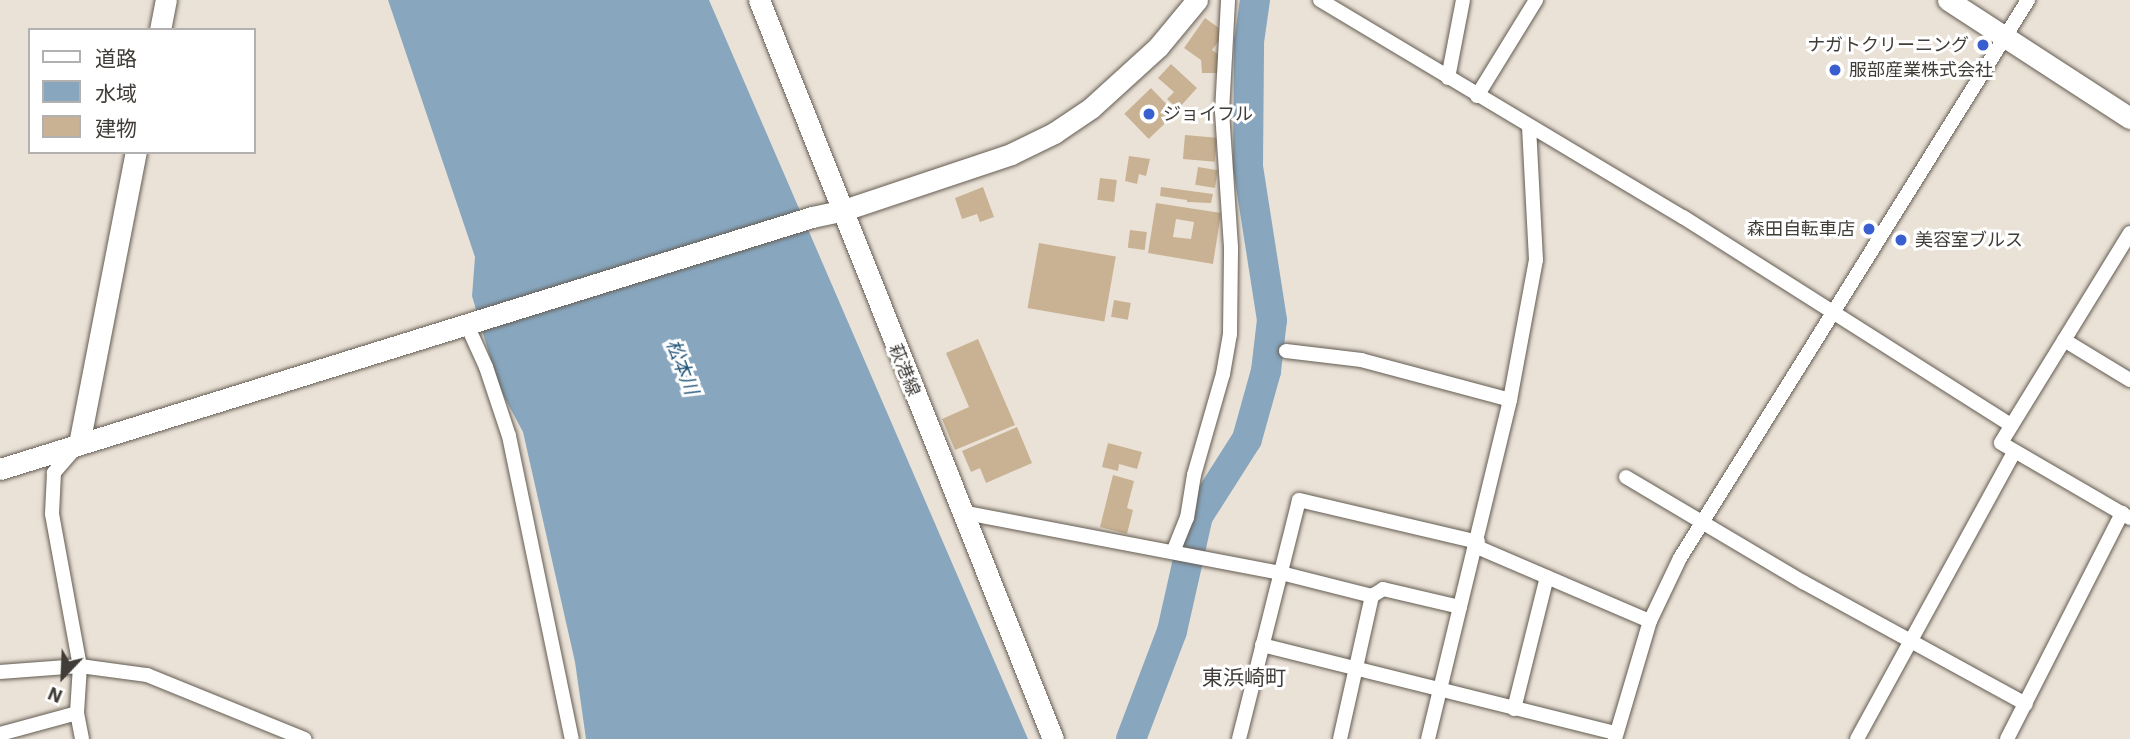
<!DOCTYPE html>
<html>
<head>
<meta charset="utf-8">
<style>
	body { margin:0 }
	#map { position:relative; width:2130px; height:739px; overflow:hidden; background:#ebe2d7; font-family:"IBM Plex Sans","Noto Sans JP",sans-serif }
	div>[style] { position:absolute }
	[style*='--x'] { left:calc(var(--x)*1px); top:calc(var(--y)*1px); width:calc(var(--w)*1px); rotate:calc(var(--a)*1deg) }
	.water>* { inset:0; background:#88a7bf }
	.river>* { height:30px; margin:-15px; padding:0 15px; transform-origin:15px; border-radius:15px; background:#88a7bf }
	.building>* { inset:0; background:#c9b293; transform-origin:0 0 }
	.roads { filter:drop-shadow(0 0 2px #635c52) drop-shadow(0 0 2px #635c52) }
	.street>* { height:14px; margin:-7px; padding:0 7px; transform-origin:7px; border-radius:7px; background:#fff }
	.secondary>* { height:21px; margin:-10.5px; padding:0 10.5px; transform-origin:10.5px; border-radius:10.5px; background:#fff }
	.dots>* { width:19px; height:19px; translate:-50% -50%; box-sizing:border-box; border:4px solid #fff; border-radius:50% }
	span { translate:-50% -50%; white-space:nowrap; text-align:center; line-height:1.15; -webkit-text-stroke:6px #fff; paint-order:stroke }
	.poi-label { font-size:18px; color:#403c38 }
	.right { translate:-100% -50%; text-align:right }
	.left { translate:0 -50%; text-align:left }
	.street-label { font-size:18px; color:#403c38 }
	.water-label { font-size:19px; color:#24567a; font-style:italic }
	.quarter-label { font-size:21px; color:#403c38 }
	.legend { position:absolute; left:28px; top:28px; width:228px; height:126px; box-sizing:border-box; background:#fff; border:2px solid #b3b1af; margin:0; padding:9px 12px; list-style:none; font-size:21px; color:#403c38 }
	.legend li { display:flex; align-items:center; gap:14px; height:35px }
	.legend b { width:35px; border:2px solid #b3b1af }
	.north { position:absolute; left:28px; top:641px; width:70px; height:70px; -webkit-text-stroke:5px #fff; paint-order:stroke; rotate:203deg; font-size:19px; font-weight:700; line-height:28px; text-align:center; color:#403c38 }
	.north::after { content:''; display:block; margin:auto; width:24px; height:32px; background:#403c38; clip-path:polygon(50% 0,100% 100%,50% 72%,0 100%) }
</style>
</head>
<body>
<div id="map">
	<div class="water">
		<i style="clip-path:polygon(388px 0,709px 0,1028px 739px,586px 739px,575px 662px,523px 432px,499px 387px,472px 296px,475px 257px)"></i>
	</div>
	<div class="river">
		<i style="--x:1131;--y:739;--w:116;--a:-69.2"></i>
		<i style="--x:1172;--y:631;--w:118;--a:-77.3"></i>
		<i style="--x:1198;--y:516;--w:91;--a:-57.5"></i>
		<i style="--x:1247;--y:439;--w:71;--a:-74.4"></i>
		<i style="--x:1266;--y:371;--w:51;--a:-83.3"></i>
		<i style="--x:1272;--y:320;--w:156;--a:-98.9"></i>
		<i style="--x:1248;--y:166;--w:124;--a:-89.5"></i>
		<i style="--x:1249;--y:42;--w:42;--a:-81.9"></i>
	</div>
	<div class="building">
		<i style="clip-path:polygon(1205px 18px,1219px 28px,1220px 39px,1212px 50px,1218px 54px,1219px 73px,1202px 73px,1201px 60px,1184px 48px)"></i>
		<i style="clip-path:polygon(1171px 64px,1197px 88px,1178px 109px,1167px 99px,1174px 92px,1158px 78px)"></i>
		<i style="left:1151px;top:88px;width:35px;height:37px;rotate:46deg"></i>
		<i style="left:1185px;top:135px;width:32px;height:24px;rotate:5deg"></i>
		<i style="clip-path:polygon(1129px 156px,1150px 159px,1146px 176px,1139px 174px,1137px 184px,1125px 181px)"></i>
		<i style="left:1198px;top:167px;width:20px;height:18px;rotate:9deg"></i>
		<i style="left:1100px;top:178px;width:17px;height:22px;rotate:7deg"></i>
		<i style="clip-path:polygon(983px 187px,994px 217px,980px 222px,977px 214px,962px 219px,955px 198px)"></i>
		<i style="clip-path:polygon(1161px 187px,1213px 194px,1211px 203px,1187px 202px,1187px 200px,1160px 196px)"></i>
		<i style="clip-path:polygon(evenodd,1156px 203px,1221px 213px,1213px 264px,1148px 253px,1156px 203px,1176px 219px,1194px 222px,1191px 239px,1173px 237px,1176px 219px)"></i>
		<i style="left:1130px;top:230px;width:17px;height:18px;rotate:7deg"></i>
		<i style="left:1039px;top:243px;width:78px;height:66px;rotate:10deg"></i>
		<i style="left:1114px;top:300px;width:17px;height:17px;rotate:10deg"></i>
		<i style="clip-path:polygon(978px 339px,1015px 425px,955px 450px,942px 419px,969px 407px,946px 353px)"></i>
		<i style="clip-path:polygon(1017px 427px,1032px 463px,986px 483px,980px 468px,971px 472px,962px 451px)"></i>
		<i style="clip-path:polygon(1108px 443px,1142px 452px,1137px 469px,1119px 464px,1118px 471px,1102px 467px)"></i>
		<i style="clip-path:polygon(1113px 475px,1134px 481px,1127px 508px,1133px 510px,1127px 534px,1100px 527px)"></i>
	</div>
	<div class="roads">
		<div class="street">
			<i style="--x:1320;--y:0;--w:423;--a:30.9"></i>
			<i style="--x:1683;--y:217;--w:388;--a:32.4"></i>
			<i style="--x:1448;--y:78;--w:79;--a:-79.1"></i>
			<i style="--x:1477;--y:96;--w:113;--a:-58.4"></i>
			<i style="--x:2130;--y:233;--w:246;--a:121.6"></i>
			<i style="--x:2001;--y:443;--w:149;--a:30.2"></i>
			<i style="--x:467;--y:325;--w:46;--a:65.7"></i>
			<i style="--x:486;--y:367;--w:73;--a:71.6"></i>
			<i style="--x:509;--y:436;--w:309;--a:78.3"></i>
			<i style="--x:2064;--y:340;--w:77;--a:31.2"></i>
			<i style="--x:1286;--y:351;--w:76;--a:6.8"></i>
			<i style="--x:1361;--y:360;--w:154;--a:15"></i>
			<i style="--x:78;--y:445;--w:37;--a:131"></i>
			<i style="--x:54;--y:473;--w:41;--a:92.8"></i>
			<i style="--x:52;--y:514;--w:155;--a:79.6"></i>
			<i style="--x:80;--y:666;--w:47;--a:93.7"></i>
			<i style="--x:77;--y:713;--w:26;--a:79"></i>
			<i style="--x:1626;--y:477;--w:206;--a:30.7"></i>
			<i style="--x:1803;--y:582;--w:254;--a:28.7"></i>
			<i style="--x:961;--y:512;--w:326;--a:10.8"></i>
			<i style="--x:1281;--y:573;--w:94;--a:14.2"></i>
			<i style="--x:1372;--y:596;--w:13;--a:-32"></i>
			<i style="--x:1383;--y:589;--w:79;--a:13.2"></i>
			<i style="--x:1477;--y:547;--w:188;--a:23.2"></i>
			<i style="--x:1173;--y:552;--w:37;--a:-68"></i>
			<i style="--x:1187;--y:518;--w:44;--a:-80.8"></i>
			<i style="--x:1194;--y:475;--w:105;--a:-74"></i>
			<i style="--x:1223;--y:374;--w:41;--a:-80.1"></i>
			<i style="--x:1230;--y:334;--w:87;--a:-89.3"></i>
			<i style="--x:1231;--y:247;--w:135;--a:-93.8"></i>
			<i style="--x:1222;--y:112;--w:112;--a:-86.9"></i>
			<i style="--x:1262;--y:645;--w:365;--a:14"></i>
			<i style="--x:0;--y:672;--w:80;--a:-4.3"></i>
			<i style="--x:80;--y:666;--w:68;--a:7.7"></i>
			<i style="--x:147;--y:675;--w:170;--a:22.1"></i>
			<i style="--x:1514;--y:709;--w:136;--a:-76"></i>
			<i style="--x:0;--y:734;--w:80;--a:-15.3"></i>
			<i style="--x:1239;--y:739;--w:246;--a:-75.9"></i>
			<i style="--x:1299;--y:500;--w:184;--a:13.2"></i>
			<i style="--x:1340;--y:739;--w:147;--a:-77.4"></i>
			<i style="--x:1428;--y:739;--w:349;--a:-76.4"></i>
			<i style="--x:1510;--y:400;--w:142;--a:-79.5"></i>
			<i style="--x:1536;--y:260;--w:134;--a:-93"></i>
			<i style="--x:1615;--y:739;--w:123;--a:-73.5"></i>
			<i style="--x:1650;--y:621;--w:70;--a:-64.5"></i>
			<i style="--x:1680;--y:558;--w:658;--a:-58.05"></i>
			<i style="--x:1857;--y:739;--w:328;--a:-61.3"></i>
			<i style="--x:2007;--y:739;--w:254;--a:-63"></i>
		</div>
		<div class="secondary">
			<i style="--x:759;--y:0;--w:795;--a:68.31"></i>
			<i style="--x:1948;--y:0;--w:217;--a:33"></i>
			<i style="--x:160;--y:30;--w:31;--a:-79"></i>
			<i style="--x:79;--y:444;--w:298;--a:-79"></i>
			<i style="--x:0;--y:469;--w:850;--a:-17.24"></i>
			<i style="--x:812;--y:217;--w:30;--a:-12"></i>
			<i style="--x:841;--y:211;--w:179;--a:-18.5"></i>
			<i style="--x:1011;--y:154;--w:48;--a:-26"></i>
			<i style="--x:1054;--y:133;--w:45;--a:-34"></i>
			<i style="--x:1091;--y:108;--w:91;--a:-42.3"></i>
			<i style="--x:1158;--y:47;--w:61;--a:-50.3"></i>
		</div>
	</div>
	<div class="dots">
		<i style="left:1983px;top:45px;background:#395ecf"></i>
		<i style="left:1835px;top:70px;background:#395ecf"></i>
		<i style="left:1149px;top:114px;background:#395ecf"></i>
		<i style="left:1869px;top:229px;background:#395ecf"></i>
		<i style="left:1901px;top:240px;background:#395ecf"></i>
	</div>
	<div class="poi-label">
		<span class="right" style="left:1969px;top:45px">ナガトクリーニング</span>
		<span class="left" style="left:1849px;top:70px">服部産業株式会社</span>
		<span class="left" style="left:1163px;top:114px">ジョイフル</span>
		<span class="right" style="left:1855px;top:229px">森田自転車店</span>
		<span class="left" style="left:1915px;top:240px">美容室ブルス</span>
	</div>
	<div class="street-label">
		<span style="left:904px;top:370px;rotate:68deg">萩港線</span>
	</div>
	<div class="water-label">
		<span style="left:682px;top:367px;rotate:69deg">松本川</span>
	</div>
	<div class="quarter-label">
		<span style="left:1244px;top:677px">東浜崎町</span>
	</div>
	<ul class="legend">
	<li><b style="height:9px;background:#fff"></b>道路</li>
	<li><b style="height:19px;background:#88a7bf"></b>水域</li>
	<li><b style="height:19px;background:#c9b293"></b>建物</li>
	</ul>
	<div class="north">N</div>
</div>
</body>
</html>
